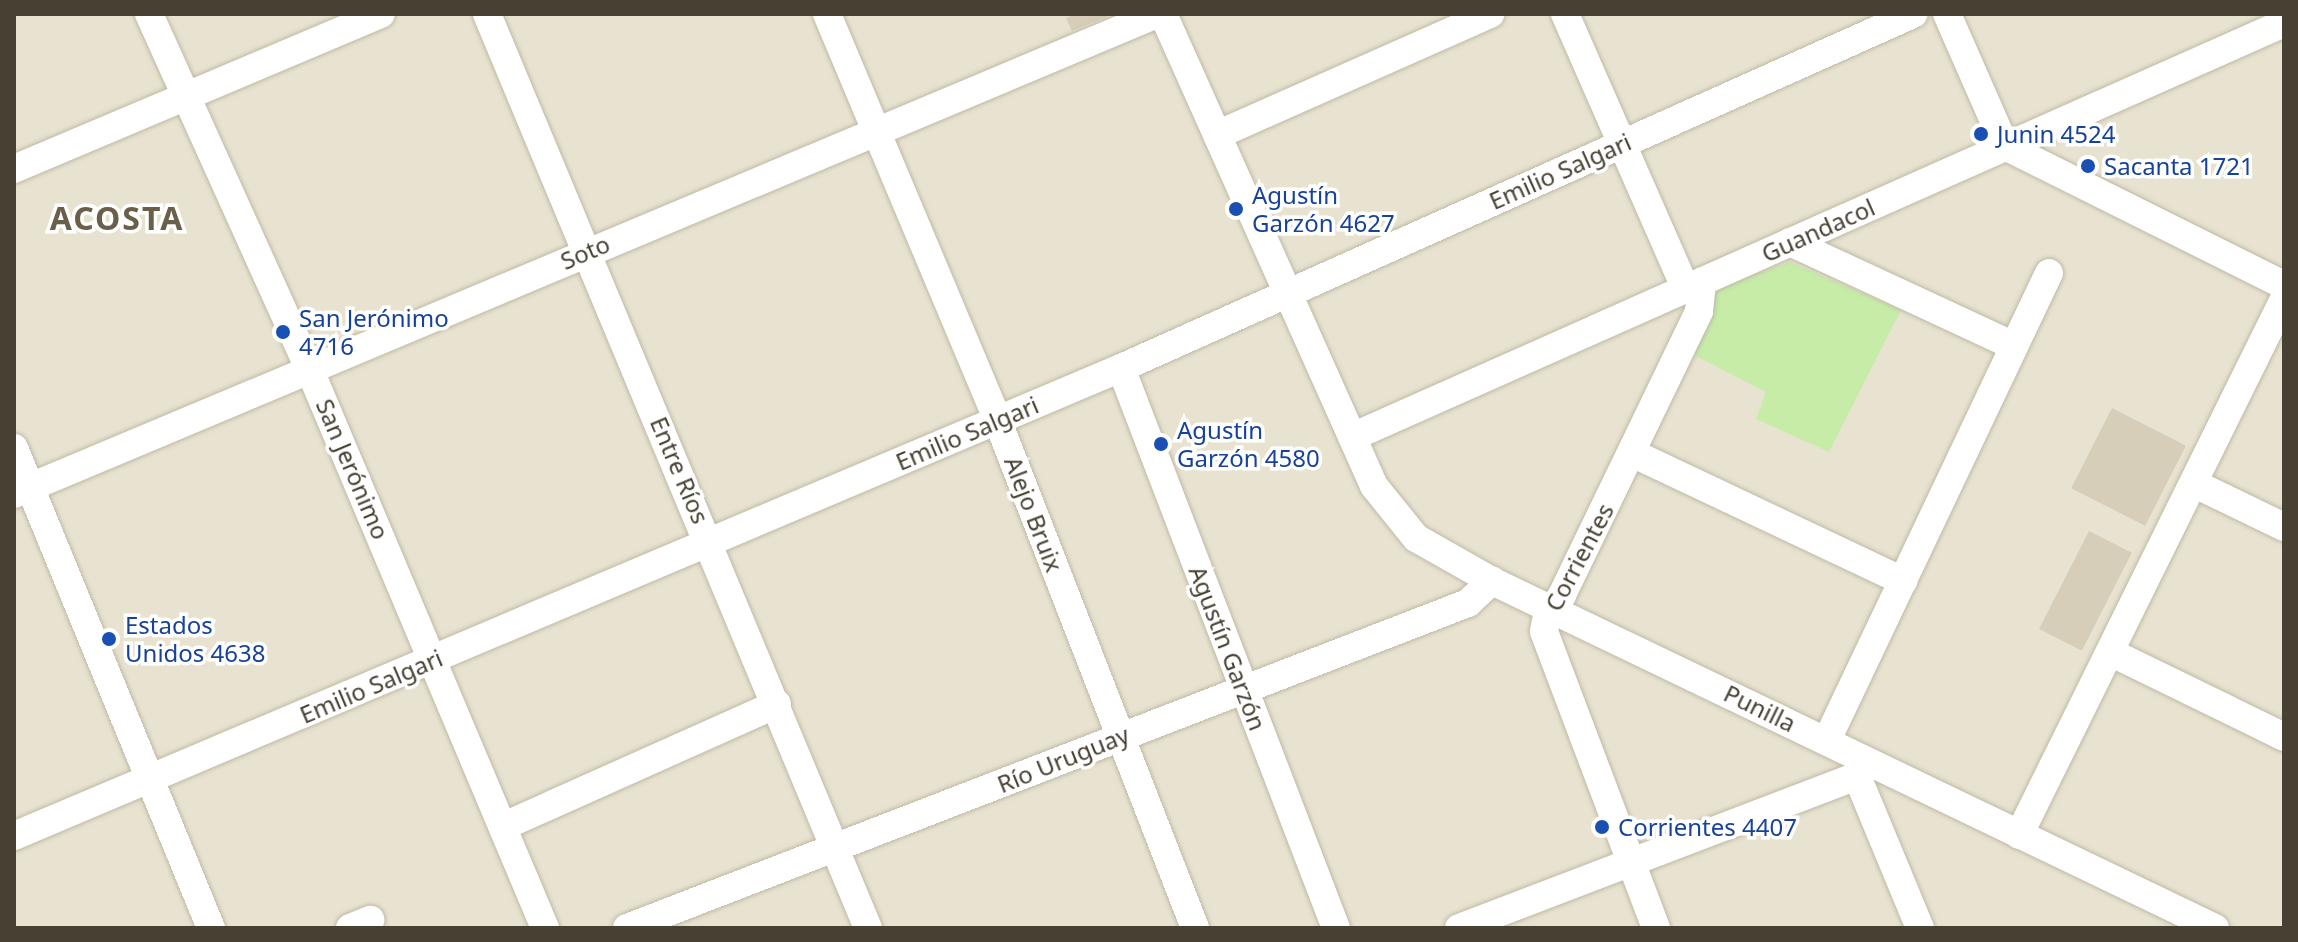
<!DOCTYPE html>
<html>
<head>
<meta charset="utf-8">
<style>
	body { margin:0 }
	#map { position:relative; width:2298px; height:942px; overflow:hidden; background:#f4f0e3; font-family:"Noto Sans",sans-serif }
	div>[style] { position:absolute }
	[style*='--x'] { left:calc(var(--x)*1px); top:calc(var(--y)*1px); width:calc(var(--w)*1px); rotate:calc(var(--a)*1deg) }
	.residential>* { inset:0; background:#e8e3d1; transform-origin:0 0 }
	.green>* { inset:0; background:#c6eca8 }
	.building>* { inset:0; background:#d6ceb8; transform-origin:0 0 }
	.roads { filter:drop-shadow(0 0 2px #c0b9a5) drop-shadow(0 0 2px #c0b9a5) }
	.minor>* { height:28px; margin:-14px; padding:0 14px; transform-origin:14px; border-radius:14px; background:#fff }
	.dots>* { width:22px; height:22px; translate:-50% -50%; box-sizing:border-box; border:4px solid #fff; border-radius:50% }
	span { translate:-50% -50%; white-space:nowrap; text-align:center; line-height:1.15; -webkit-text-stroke:7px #fff; paint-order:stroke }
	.transit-label { font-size:24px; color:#164399 }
	.left { translate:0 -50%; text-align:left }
	.street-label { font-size:24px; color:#464133 }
	.district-label { font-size:32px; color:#6a6049; font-weight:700; letter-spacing:2px }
	.frame { position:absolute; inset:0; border:16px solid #464133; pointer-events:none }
</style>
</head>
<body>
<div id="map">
	<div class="residential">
		<i style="left:14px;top:14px;width:2270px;height:914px"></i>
	</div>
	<div class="green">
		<i style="clip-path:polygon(1790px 262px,1901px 310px,1829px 452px,1756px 419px,1766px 392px,1690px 353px,1719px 287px)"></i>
	</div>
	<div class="building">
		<i style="clip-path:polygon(1076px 14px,1113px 14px,1072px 31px,1066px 18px)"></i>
		<i style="left:2112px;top:408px;width:83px;height:90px;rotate:27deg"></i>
		<i style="left:2089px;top:531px;width:48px;height:110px;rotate:27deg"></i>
	</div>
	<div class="roads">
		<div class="minor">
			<i style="--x:149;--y:14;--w:388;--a:65.7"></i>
			<i style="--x:309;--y:368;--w:608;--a:67.15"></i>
			<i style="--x:487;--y:14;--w:990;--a:67.37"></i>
			<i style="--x:827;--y:14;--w:439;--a:67.2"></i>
			<i style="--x:997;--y:419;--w:546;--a:68.74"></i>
			<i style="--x:1163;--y:14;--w:517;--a:65.91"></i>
			<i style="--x:1374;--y:486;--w:67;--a:51.1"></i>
			<i style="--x:1416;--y:538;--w:87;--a:29.5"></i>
			<i style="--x:1492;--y:581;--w:802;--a:25.64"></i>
			<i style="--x:1565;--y:14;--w:299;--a:66.3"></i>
			<i style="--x:1947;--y:14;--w:144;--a:66.3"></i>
			<i style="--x:1217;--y:135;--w:299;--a:-23.9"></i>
			<i style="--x:2005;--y:146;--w:312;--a:26.5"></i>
			<i style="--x:14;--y:169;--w:398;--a:-22.9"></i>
			<i style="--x:1790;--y:242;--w:247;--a:24.9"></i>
			<i style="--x:1121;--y:368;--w:600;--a:69"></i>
			<i style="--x:1352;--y:437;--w:1020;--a:-23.95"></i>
			<i style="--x:14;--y:448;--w:519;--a:67.69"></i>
			<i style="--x:1632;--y:453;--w:300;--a:25.3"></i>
			<i style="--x:2195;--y:484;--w:99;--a:25.8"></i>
			<i style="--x:14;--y:494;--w:1240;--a:-22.78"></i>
			<i style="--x:2110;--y:652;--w:194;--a:26"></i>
			<i style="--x:1827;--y:740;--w:517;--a:-64.57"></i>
			<i style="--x:1863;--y:759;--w:18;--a:109"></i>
			<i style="--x:1857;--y:776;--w:165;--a:67.5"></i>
			<i style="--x:504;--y:826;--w:299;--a:-24.1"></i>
			<i style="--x:2019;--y:835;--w:598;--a:-63.69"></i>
			<i style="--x:14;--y:836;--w:1202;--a:-22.92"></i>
			<i style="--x:1121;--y:368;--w:868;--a:-24.08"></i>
			<i style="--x:350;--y:928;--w:22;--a:-22"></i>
			<i style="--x:627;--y:928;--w:902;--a:-21.13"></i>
			<i style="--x:1468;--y:603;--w:33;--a:-43"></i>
			<i style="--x:1459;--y:928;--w:426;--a:-20.9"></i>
			<i style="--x:1656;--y:928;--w:317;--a:-110.7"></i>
			<i style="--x:1544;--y:631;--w:15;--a:-79"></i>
			<i style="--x:1547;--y:616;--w:26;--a:-54"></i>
			<i style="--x:1562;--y:595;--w:315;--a:-64.2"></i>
			<i style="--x:1699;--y:311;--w:30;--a:-84"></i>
		</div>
	</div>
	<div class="dots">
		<i style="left:1981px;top:134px;background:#1a4fb4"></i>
		<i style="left:2088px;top:166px;background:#1a4fb4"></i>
		<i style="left:1236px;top:209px;background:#1a4fb4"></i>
		<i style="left:283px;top:332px;background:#1a4fb4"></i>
		<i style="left:1161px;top:444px;background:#1a4fb4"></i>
		<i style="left:109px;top:639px;background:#1a4fb4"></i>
		<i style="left:1602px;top:827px;background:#1a4fb4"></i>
	</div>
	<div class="transit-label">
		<span class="left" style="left:1997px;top:134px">Junin 4524</span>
		<span class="left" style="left:2104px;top:166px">Sacanta 1721</span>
		<span class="left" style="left:1252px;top:209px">Agustín<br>Garzón 4627</span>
		<span class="left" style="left:299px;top:332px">San Jerónimo<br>4716</span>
		<span class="left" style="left:1177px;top:444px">Agustín<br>Garzón 4580</span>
		<span class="left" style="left:125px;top:639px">Estados<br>Unidos 4638</span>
		<span class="left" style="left:1618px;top:827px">Corrientes 4407</span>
	</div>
	<div class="street-label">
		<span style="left:1560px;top:171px;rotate:-24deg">Emilio Salgari</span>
		<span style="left:1818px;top:230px;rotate:-24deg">Guandacol</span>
		<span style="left:585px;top:252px;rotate:-23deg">Soto</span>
		<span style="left:967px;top:433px;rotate:-23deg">Emilio Salgari</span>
		<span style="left:353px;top:469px;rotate:67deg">San Jerónimo</span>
		<span style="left:680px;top:470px;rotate:67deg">Entre Ríos</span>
		<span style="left:1034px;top:514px;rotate:69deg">Alejo Bruix</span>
		<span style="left:1579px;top:557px;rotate:-62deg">Corrientes</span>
		<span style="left:1228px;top:648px;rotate:69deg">Agustín Garzón</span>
		<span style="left:371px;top:686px;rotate:-23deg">Emilio Salgari</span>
		<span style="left:1760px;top:708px;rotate:26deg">Punilla</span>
		<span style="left:1063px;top:759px;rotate:-22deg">Río Uruguay</span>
	</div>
	<div class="district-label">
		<span style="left:117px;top:218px">ACOSTA</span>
	</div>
	<div class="frame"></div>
</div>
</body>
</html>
